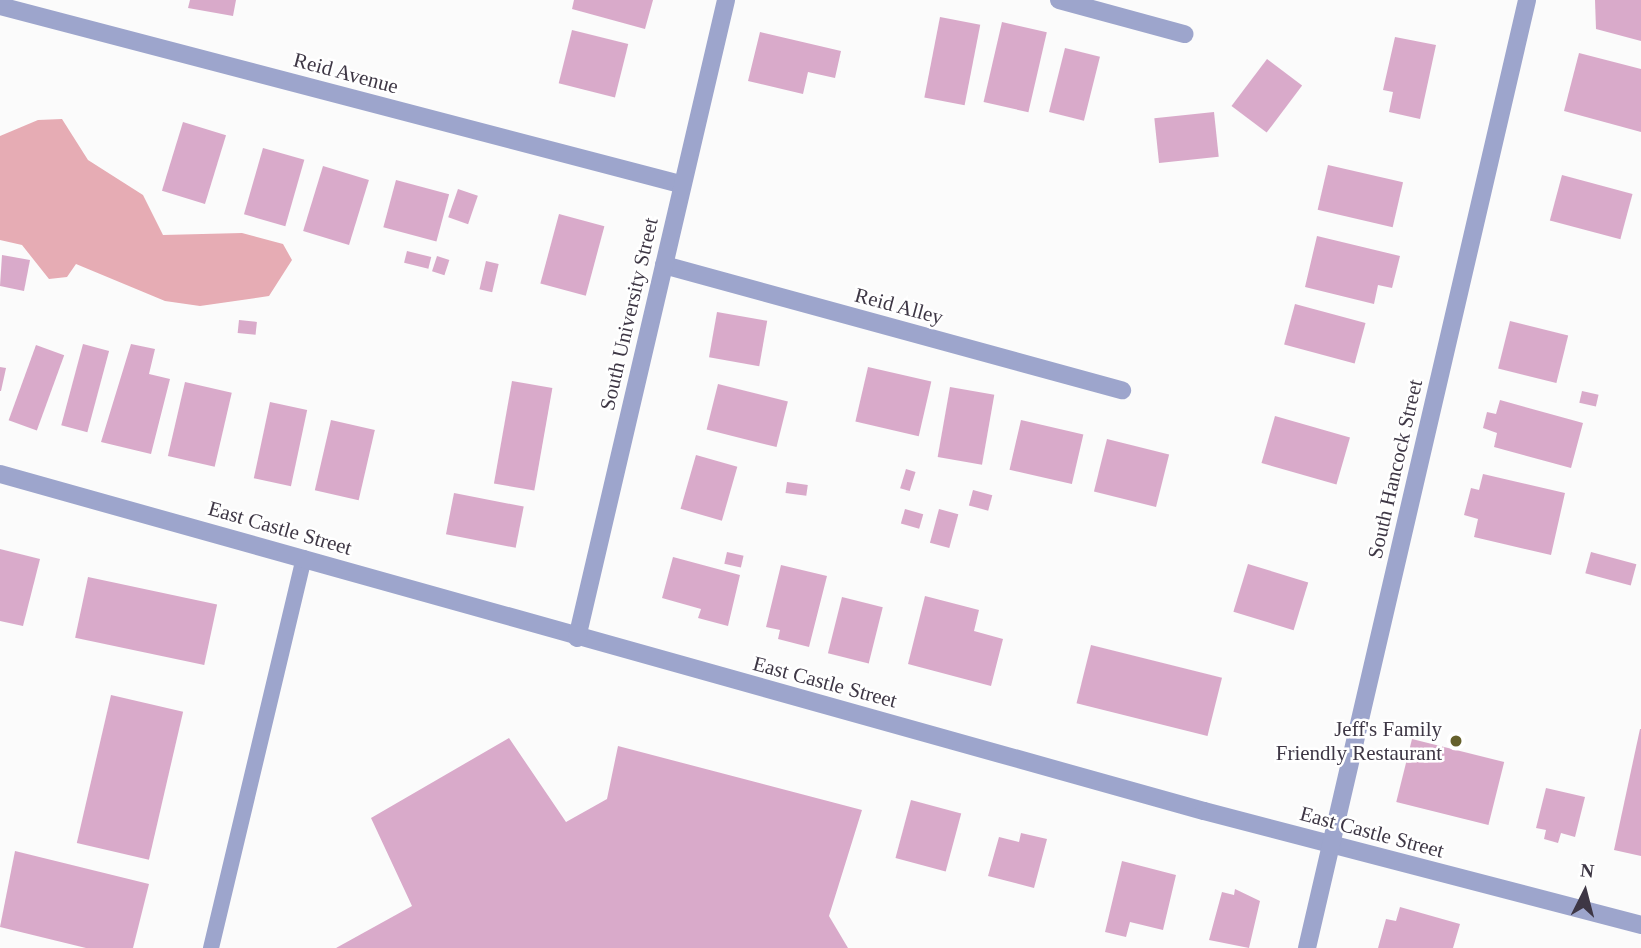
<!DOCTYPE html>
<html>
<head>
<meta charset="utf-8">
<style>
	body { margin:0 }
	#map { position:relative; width:1641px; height:948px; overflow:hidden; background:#fbfbfb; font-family:"Times New Roman",serif }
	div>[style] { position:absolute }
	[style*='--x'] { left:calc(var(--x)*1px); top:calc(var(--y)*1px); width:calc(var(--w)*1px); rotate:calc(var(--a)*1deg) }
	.forest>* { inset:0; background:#e6acb4 }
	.building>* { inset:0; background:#d9aaca; transform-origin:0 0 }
	.lane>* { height:16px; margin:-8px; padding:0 8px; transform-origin:8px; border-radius:8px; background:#9da5cc }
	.street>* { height:18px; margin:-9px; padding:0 9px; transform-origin:9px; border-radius:9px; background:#9da5cc }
	.dots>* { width:19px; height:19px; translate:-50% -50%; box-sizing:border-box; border:4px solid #fff; border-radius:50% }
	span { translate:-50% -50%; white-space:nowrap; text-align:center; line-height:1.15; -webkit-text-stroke:5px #fff; paint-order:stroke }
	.street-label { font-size:21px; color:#3e3745 }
	.poi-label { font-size:21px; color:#3e3745 }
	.right { translate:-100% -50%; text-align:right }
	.north { position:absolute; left:1550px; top:857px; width:70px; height:70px; -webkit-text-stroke:5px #fff; paint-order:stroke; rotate:6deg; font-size:19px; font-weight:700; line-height:28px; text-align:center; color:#3e3745 }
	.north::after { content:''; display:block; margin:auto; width:24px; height:32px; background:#3e3745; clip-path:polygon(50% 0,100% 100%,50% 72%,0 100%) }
</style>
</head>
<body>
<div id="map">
	<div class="forest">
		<i style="clip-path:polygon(62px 119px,88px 160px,143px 195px,163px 235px,242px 233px,283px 244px,292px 260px,269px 296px,200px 306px,165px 301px,76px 264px,67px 277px,49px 279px,22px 245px,0 240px,0 136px,38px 120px)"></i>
	</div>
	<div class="building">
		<i style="clip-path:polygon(190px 0,236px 0,233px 16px,188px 8px)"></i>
		<i style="clip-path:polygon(574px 0,653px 0,645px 29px,572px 9px)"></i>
		<i style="clip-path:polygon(1595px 0,1641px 0,1641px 41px,1596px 29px)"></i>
		<i style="left:940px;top:17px;width:41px;height:82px;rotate:11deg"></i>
		<i style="left:1002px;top:22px;width:46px;height:82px;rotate:13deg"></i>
		<i style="left:572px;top:30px;width:58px;height:55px;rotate:14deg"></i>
		<i style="clip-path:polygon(760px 32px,841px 51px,835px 78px,808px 72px,803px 94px,748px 81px)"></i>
		<i style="clip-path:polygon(1395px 37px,1436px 45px,1420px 119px,1389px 112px,1393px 92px,1383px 90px)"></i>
		<i style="left:1065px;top:48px;width:36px;height:66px;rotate:14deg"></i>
		<i style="clip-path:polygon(1579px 53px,1641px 69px,1641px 132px,1564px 111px)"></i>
		<i style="left:1267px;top:59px;width:44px;height:59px;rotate:37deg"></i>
		<i style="left:1214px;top:112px;width:45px;height:60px;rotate:84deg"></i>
		<i style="left:183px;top:122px;width:45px;height:72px;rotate:17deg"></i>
		<i style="left:263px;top:148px;width:43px;height:69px;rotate:16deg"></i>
		<i style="left:1328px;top:165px;width:77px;height:46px;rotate:13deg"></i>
		<i style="left:323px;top:166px;width:48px;height:68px;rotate:17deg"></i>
		<i style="left:1562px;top:175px;width:73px;height:47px;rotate:15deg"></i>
		<i style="left:396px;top:180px;width:55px;height:49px;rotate:15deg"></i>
		<i style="left:458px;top:189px;width:21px;height:30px;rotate:19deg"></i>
		<i style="left:559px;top:214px;width:47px;height:72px;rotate:15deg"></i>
		<i style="clip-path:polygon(1317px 236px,1400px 256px,1392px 288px,1378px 285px,1374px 304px,1305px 287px)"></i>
		<i style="left:407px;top:251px;width:25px;height:12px;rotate:14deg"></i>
		<i style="clip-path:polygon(2px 255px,30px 260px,24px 291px,0 286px)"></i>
		<i style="left:437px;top:256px;width:13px;height:16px;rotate:18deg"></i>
		<i style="left:486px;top:261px;width:13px;height:29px;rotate:13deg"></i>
		<i style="left:1295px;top:304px;width:73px;height:42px;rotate:15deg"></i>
		<i style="left:717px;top:312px;width:51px;height:46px;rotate:10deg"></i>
		<i style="left:239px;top:320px;width:18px;height:13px;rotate:6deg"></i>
		<i style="left:1510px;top:321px;width:60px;height:49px;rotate:14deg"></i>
		<i style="left:83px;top:344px;width:27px;height:84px;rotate:15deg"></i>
		<i style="clip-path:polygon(131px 344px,155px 349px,149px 374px,170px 379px,151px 454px,101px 442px)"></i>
		<i style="left:36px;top:345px;width:30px;height:80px;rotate:20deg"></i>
		<i style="clip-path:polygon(0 367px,6px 368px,1px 391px,0 391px)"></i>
		<i style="left:868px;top:367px;width:65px;height:56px;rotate:13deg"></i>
		<i style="left:512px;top:381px;width:41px;height:104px;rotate:10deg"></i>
		<i style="left:185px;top:382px;width:48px;height:76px;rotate:13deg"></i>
		<i style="left:718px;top:384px;width:72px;height:47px;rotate:14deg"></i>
		<i style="left:950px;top:387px;width:45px;height:71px;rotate:10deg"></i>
		<i style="left:1582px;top:391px;width:17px;height:12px;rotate:13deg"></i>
		<i style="clip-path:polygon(1500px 400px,1583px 423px,1571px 468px,1494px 447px,1497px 433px,1483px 428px,1487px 412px,1496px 414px)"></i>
		<i style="left:270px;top:402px;width:38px;height:78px;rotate:12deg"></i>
		<i style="left:1275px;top:416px;width:78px;height:49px;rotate:16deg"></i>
		<i style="left:331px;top:420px;width:45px;height:72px;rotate:13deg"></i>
		<i style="left:1021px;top:420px;width:64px;height:51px;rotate:13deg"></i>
		<i style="left:1107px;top:439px;width:64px;height:54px;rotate:14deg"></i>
		<i style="left:696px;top:455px;width:43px;height:56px;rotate:16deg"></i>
		<i style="left:906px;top:469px;width:10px;height:20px;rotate:17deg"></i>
		<i style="clip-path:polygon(1483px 474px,1565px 493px,1551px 555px,1474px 537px,1478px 519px,1464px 515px,1471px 488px,1479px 490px)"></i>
		<i style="left:787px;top:482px;width:21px;height:11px;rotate:8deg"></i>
		<i style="left:973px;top:490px;width:20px;height:16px;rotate:15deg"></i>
		<i style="left:454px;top:493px;width:71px;height:42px;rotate:11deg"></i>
		<i style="left:905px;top:509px;width:19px;height:15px;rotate:16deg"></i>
		<i style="left:939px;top:509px;width:20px;height:35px;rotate:15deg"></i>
		<i style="clip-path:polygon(0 549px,40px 559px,23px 626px,0 621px)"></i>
		<i style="left:727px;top:552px;width:17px;height:12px;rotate:13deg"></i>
		<i style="left:1591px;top:552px;width:47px;height:22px;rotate:15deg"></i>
		<i style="clip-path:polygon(673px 557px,740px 575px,728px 626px,698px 618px,701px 609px,662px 598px)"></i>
		<i style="left:1248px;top:564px;width:63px;height:50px;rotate:17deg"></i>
		<i style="clip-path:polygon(781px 565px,827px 576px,809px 647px,778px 639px,780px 630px,766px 627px)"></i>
		<i style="left:88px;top:577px;width:132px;height:62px;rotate:12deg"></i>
		<i style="clip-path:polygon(925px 596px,979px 610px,974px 631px,1003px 639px,991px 686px,908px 664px)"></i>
		<i style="left:842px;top:597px;width:42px;height:58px;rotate:14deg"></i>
		<i style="left:1091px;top:645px;width:135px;height:60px;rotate:14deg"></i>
		<i style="left:111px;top:695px;width:74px;height:152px;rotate:13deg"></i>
		<i style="clip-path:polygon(1640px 729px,1641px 729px,1641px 856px,1614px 850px)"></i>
		<i style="clip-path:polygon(509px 738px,566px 822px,607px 799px,618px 746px,862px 810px,829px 916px,848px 948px,336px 948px,412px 906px,371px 818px)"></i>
		<i style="left:1412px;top:739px;width:95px;height:65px;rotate:14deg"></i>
		<i style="clip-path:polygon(1546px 788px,1585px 797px,1575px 837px,1561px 833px,1558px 843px,1544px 839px,1546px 830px,1536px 828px)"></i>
		<i style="left:911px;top:800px;width:52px;height:60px;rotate:15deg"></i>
		<i style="clip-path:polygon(1021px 833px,1047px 839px,1034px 888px,988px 876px,999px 837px,1019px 842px)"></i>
		<i style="clip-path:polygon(15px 851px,149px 884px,133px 948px,86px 948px,0 927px)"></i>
		<i style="clip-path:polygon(1122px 861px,1176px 875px,1163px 930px,1130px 922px,1126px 937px,1105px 932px)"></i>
		<i style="clip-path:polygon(1235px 889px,1260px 901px,1249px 948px,1209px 940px,1222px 892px,1234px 895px)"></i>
		<i style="clip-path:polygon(1400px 907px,1460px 924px,1453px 948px,1378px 948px,1386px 919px,1396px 921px)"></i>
	</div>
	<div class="lane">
		<i style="--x:211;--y:948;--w:401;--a:-76.6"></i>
	</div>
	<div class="street">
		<i style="--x:1059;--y:0;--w:130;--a:15.2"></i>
		<i style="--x:0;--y:6;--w:703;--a:14.67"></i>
		<i style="--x:664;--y:265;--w:475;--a:15.3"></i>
		<i style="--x:0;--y:474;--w:1250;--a:15.64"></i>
		<i style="--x:1204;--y:811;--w:452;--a:14.6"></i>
		<i style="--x:577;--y:638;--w:655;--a:-76.85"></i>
		<i style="--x:1307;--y:948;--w:973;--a:-76.93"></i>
	</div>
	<div class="dots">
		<i style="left:1456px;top:741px;background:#65602c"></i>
	</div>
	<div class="street-label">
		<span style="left:346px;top:73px;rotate:15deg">Reid Avenue</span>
		<span style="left:899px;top:306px;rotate:15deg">Reid Alley</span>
		<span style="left:629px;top:314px;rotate:-77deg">South University Street</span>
		<span style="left:1395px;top:469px;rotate:-77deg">South Hancock Street</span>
		<span style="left:280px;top:528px;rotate:16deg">East Castle Street</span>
		<span style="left:825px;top:682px;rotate:15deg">East Castle Street</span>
		<span style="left:1372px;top:832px;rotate:15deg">East Castle Street</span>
	</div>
	<div class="poi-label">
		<span class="right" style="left:1442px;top:741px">Jeff's Family<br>Friendly Restaurant</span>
	</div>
	<div class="north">N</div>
</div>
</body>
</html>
